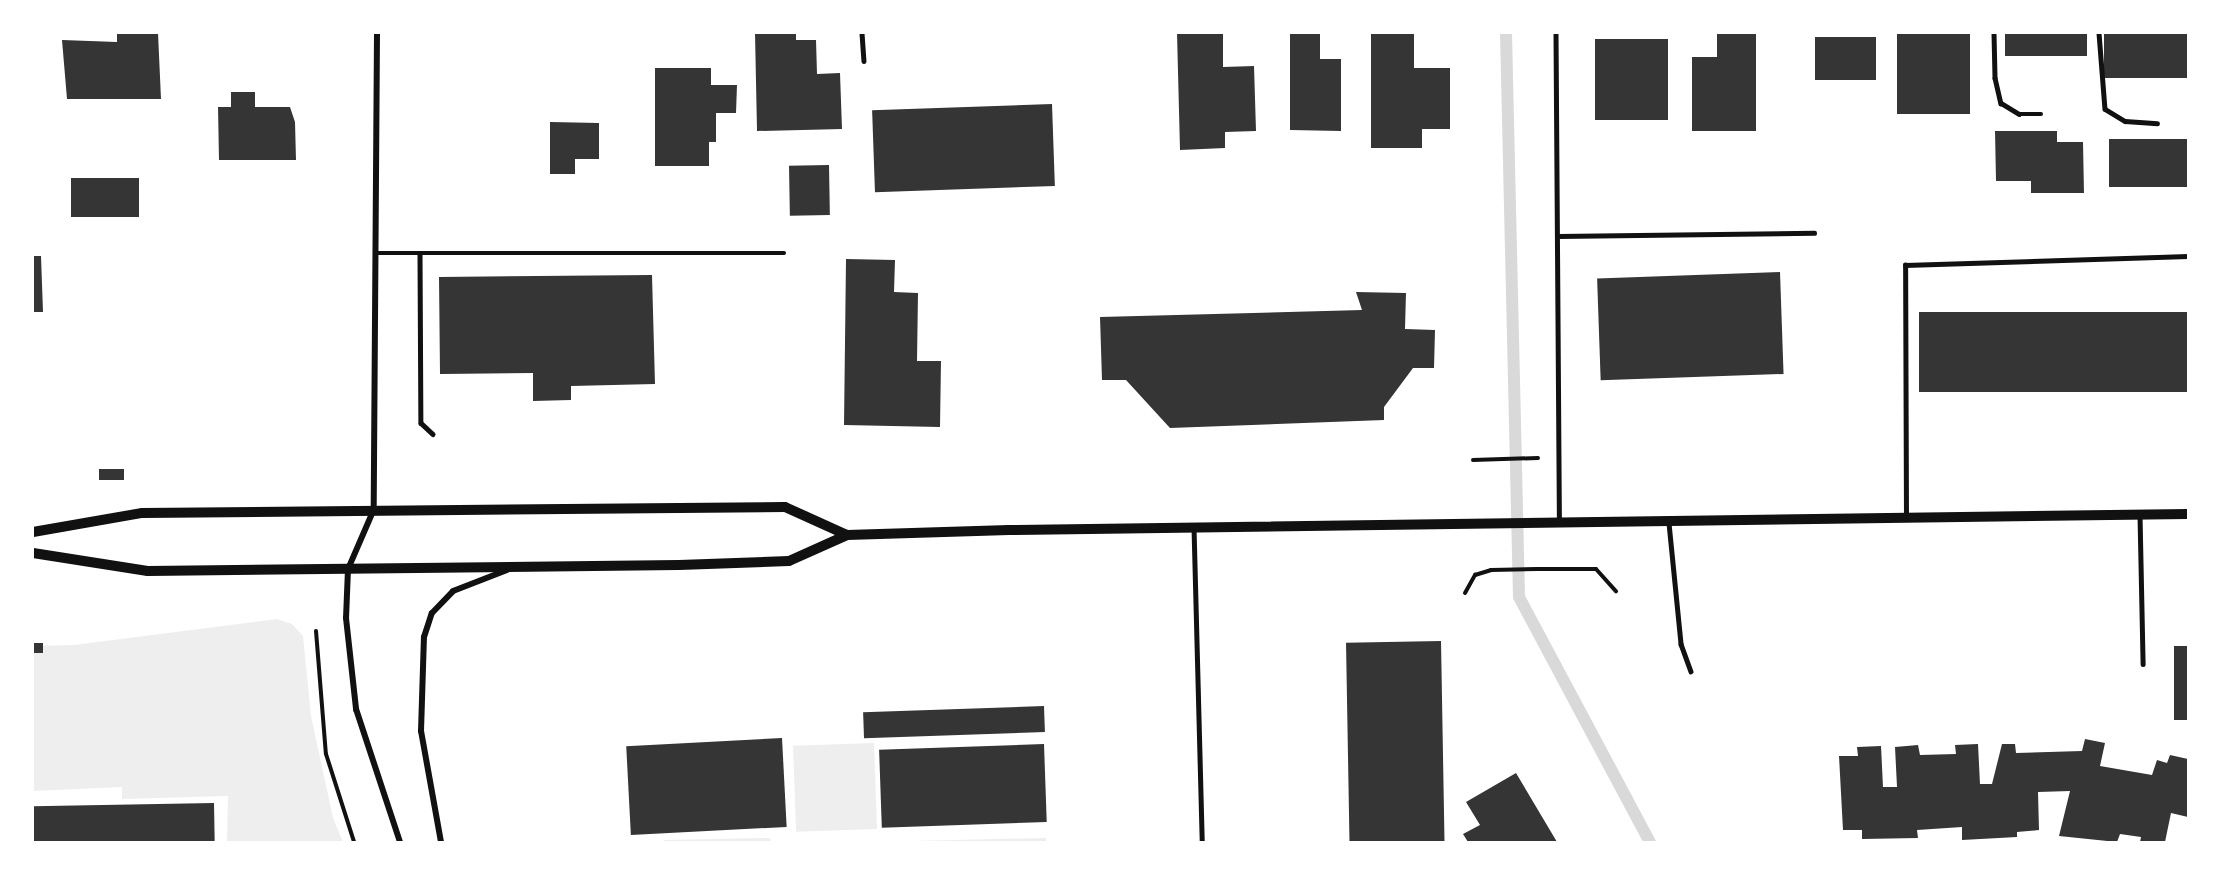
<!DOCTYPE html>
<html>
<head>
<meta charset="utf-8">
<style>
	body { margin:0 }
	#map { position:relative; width:2221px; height:875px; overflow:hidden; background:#fff; font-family:Jost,sans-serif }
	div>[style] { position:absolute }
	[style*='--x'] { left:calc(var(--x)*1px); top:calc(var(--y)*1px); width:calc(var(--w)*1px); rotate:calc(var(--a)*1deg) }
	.green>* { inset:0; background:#eee; transform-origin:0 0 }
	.stream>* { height:12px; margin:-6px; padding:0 6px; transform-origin:6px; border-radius:6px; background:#d9d9d9 }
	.building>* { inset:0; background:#353535; transform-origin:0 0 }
	.path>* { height:4px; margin:-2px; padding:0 2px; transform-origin:2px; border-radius:2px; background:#111 }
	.service>* { height:4.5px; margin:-2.25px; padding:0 2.25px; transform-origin:2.25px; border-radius:2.25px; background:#111 }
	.minor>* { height:6px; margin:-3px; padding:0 3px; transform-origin:3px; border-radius:3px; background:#111 }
	.tertiary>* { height:10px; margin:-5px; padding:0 5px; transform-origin:5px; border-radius:5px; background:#111 }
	span { translate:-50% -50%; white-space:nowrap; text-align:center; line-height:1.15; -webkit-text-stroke:4.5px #fff; paint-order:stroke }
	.frame { position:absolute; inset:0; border:34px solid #fff; pointer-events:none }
</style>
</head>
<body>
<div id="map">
	<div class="green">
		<i style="clip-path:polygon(277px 619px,292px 624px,303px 636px,311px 716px,333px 818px,343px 842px,227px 842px,228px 796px,122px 799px,122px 787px,33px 791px,33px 646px,74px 645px)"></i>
		<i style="left:874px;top:743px;width:86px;height:81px;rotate:88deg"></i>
		<i style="clip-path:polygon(770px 838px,771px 842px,664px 842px,664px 840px)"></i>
		<i style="clip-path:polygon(1046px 838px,1046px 842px,911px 842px,911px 841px)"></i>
	</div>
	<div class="stream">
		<i style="--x:1506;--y:33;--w:564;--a:88.68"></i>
		<i style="--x:1519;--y:597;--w:278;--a:61.9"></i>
	</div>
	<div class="building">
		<i style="clip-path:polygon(117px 33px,158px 33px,161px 99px,67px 99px,62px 40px,117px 42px)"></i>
		<i style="clip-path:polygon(755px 33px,796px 33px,796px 40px,816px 40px,817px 74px,840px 73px,842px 129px,757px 131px)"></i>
		<i style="clip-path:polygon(1177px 33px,1223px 33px,1223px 67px,1254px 66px,1256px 131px,1225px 132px,1225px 148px,1180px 150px)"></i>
		<i style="clip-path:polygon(1290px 33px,1320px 33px,1320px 59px,1341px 59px,1341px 131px,1290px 130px)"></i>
		<i style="clip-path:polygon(1371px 33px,1414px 33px,1414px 68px,1450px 68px,1450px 129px,1422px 129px,1422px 148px,1371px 148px)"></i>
		<i style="clip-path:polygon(1717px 33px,1756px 33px,1756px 131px,1692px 131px,1692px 57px,1717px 57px)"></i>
		<i style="left:1897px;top:33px;width:73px;height:81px"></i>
		<i style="left:2005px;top:33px;width:82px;height:23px"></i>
		<i style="left:2104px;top:33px;width:84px;height:45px"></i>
		<i style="left:1815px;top:37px;width:61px;height:43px"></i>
		<i style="left:1595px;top:39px;width:73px;height:81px"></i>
		<i style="clip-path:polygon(655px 68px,711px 68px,711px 85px,737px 85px,736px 113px,716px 113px,716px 142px,709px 142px,709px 166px,655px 166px)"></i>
		<i style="clip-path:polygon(231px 92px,255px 92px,255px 107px,290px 107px,295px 122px,296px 160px,219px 160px,218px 107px,231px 107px)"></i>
		<i style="left:1052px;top:104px;width:82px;height:180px;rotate:88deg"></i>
		<i style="clip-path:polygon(550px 122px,599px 123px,599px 159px,575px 159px,575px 174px,550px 174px)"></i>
		<i style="clip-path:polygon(1995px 131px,2057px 131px,2057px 142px,2083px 142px,2084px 193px,2031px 193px,2031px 181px,1996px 181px)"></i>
		<i style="left:2188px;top:139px;width:48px;height:79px;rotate:90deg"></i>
		<i style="left:829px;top:165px;width:50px;height:40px;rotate:89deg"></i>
		<i style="left:71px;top:178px;width:68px;height:39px"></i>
		<i style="clip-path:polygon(33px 256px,41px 256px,43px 312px,33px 312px)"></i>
		<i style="clip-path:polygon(846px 259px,895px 260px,894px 292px,918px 293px,917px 361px,941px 361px,940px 427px,844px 425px)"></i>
		<i style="left:1780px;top:272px;width:102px;height:183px;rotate:88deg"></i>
		<i style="clip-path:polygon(652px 275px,655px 384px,571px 386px,571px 400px,533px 401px,533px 373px,440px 374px,439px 277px)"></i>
		<i style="clip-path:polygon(1356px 292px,1406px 293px,1405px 329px,1435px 330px,1434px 368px,1413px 368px,1384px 407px,1384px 420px,1170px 428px,1126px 380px,1102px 380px,1100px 317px,1362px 310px)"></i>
		<i style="left:1919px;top:312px;width:269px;height:80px"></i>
		<i style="left:124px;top:469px;width:11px;height:25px;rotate:90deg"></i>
		<i style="left:1441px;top:641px;width:201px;height:95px;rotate:89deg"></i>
		<i style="left:33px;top:643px;width:10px;height:10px"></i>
		<i style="left:2174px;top:646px;width:14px;height:74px"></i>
		<i style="left:1044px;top:706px;width:26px;height:181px;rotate:88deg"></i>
		<i style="left:782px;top:738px;width:89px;height:156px;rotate:87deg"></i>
		<i style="clip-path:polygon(2085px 739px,2105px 743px,2100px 766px,2152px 775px,2157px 760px,2167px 763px,2170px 755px,2188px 759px,2188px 817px,2171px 813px,2165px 842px,2140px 842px,2141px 837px,2120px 834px,2117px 842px,2059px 836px,2070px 791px,2038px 792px,2039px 830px,2017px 832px,2017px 837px,1962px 840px,1962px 827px,1917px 830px,1918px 838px,1862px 839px,1862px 830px,1843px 830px,1839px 756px,1858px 756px,1857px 747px,1881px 746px,1883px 787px,1897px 787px,1895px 747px,1918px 745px,1920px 755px,1956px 754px,1955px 745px,1978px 744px,1980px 784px,1992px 784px,2002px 744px,2015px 744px,2016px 753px,2082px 751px)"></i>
		<i style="left:1044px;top:744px;width:78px;height:165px;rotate:88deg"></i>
		<i style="clip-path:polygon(1516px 773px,1557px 842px,1468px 842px,1463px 834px,1480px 825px,1466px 802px)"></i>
		<i style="left:214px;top:803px;width:39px;height:181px;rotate:89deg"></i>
	</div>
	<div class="path">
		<i style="--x:1473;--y:460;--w:65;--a:-1.8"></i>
		<i style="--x:1465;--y:593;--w:21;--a:-61"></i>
		<i style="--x:1475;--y:575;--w:17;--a:-17"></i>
		<i style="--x:1491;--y:570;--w:46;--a:-1.2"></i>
		<i style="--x:1537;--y:569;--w:59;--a:0"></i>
		<i style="--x:1596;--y:569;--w:30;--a:48"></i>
		<i style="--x:316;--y:631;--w:123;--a:85.4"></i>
		<i style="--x:326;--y:754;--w:92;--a:72.3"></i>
	</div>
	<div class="service">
		<i style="--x:862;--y:33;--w:28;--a:86"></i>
		<i style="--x:1556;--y:33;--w:488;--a:89.6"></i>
		<i style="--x:1994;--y:33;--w:45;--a:88.7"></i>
		<i style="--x:1995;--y:78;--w:26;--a:77"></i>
		<i style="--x:2001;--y:103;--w:21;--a:31"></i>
		<i style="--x:2019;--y:114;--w:22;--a:0"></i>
		<i style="--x:2099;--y:33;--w:76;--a:85.5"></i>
		<i style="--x:2105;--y:109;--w:23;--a:31"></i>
		<i style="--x:2125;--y:121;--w:32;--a:4"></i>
		<i style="--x:1558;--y:236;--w:256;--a:-0.7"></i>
		<i style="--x:377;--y:253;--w:407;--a:0"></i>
		<i style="--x:420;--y:253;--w:170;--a:89.7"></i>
		<i style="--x:421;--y:423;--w:16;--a:43"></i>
		<i style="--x:2140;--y:515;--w:149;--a:88.8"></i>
		<i style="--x:1906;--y:518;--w:253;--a:-90.2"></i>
		<i style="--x:1905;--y:265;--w:283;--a:-1.8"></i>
		<i style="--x:1669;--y:523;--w:122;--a:84.3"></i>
		<i style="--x:1681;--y:644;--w:29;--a:70"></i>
		<i style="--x:1194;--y:527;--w:315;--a:88.5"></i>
	</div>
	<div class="minor">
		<i style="--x:377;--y:33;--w:476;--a:90.4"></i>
		<i style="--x:374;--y:509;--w:65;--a:113.4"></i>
		<i style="--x:348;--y:569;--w:49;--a:92.3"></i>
		<i style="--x:346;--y:618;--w:92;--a:83.7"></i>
		<i style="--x:356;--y:709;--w:140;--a:71.7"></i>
		<i style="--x:441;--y:842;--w:113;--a:-100.2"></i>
		<i style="--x:421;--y:731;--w:94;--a:-88.2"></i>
		<i style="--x:424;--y:637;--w:25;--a:-72"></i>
		<i style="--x:432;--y:613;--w:30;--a:-46"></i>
		<i style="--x:453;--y:591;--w:58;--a:-21.3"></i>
	</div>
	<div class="tertiary">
		<i style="--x:33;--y:532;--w:111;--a:-9.9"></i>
		<i style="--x:142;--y:513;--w:643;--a:-0.53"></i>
		<i style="--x:785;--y:507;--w:68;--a:24.3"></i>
		<i style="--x:33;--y:553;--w:116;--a:8.9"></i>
		<i style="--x:148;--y:571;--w:531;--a:-0.65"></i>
		<i style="--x:679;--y:565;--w:110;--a:-2.1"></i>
		<i style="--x:789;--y:561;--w:64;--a:-24.1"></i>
		<i style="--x:847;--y:535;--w:162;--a:-1.8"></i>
		<i style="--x:1009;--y:530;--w:1179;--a:-0.78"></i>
	</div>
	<div class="frame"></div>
</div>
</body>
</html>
